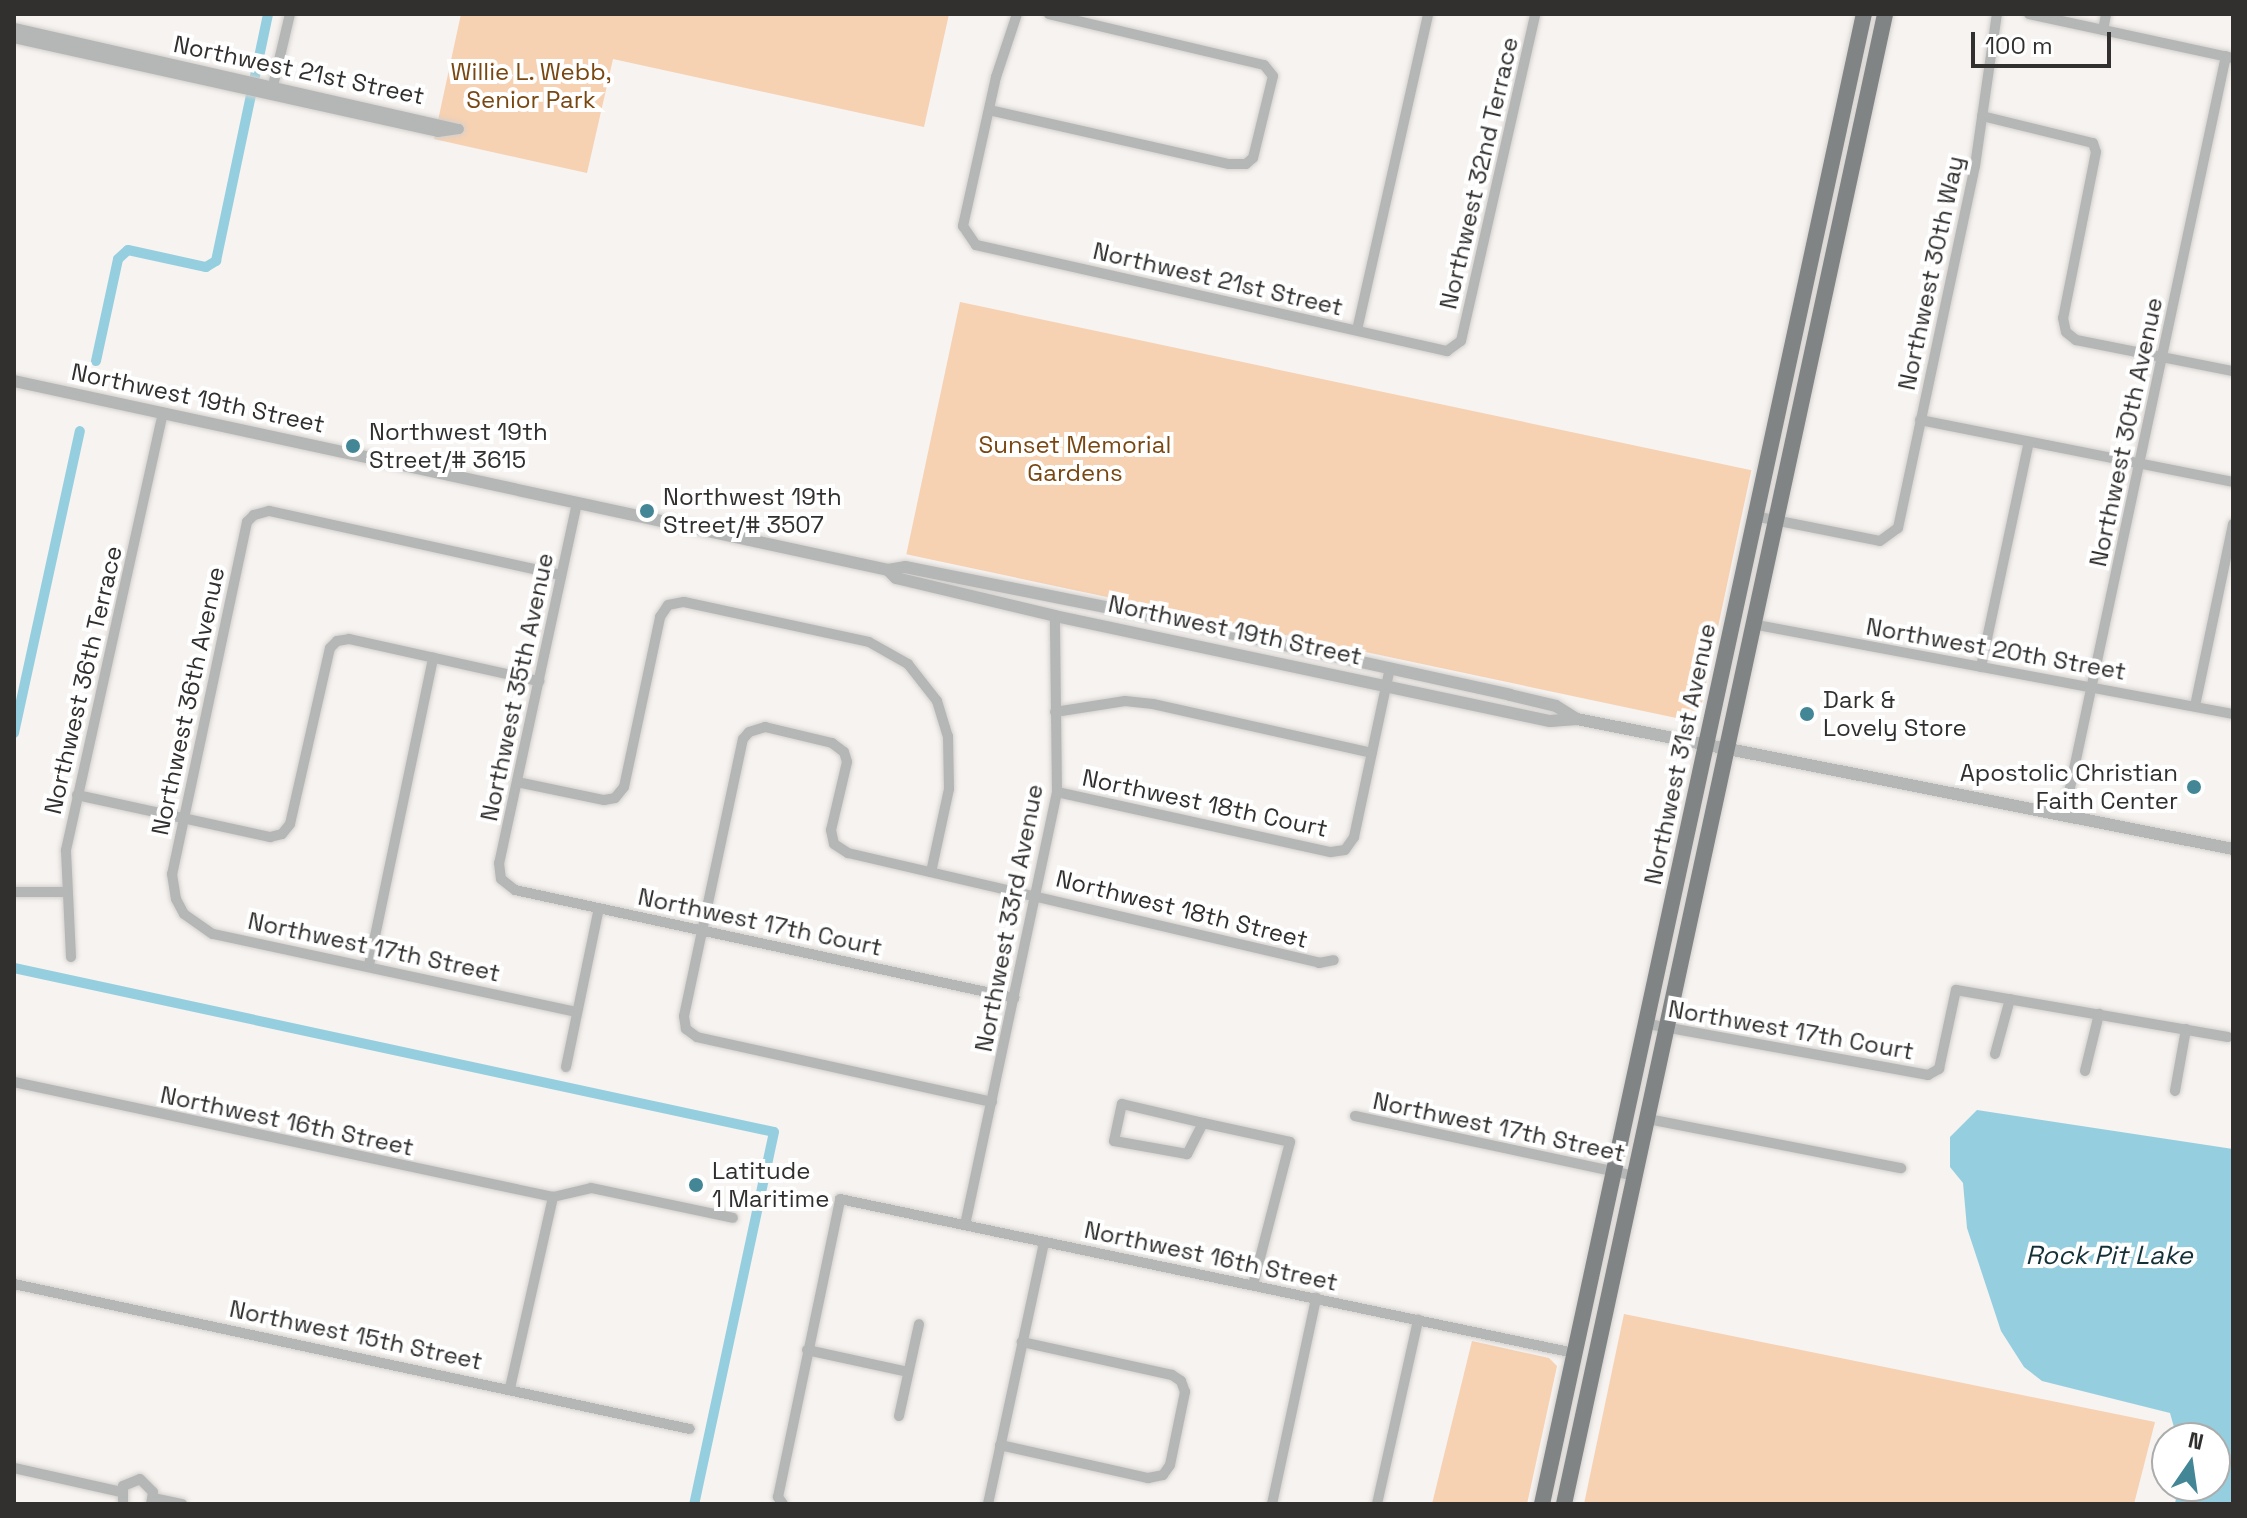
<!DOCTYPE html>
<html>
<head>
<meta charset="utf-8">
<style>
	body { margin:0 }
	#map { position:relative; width:2247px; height:1518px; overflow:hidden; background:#f6f3f0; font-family:"Space Grotesk",sans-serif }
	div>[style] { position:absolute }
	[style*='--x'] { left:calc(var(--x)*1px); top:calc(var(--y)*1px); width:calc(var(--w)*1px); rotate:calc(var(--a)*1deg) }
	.green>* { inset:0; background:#f6d1b2; transform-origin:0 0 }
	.water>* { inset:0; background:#95cfdf }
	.canal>* { height:10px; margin:-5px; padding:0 5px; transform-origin:5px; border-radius:5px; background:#95cfdf }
	.roads { filter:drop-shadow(0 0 2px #d3d0cd) drop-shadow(0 0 2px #d3d0cd) }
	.minor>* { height:10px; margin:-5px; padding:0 5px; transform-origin:5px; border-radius:5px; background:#b5b7b7 }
	.tertiary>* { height:12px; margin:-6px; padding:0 6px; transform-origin:6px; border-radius:6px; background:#b5b7b7 }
	.primary>* { height:16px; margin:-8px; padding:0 8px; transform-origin:8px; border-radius:8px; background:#808485 }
	.dots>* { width:22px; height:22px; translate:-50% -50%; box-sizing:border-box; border:4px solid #fff; border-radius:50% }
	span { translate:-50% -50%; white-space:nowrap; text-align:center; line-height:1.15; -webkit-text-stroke:8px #fff; paint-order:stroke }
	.street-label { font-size:24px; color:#31302f }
	.park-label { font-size:24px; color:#794711 }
	.poi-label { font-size:24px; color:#31302f }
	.left { translate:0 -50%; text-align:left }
	.right { translate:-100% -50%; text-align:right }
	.water-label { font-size:26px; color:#143138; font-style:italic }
	.frame { position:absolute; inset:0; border:16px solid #31302f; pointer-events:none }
	.north { position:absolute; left:2151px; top:1422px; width:80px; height:80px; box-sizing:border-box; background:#fff; border:2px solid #adacac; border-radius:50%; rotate:13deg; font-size:22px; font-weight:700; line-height:32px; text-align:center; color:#31302f }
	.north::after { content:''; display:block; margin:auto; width:28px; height:36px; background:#438696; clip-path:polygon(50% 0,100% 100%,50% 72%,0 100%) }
	.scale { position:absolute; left:1971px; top:32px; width:140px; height:36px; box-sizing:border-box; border:4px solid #31302f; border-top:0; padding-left:10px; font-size:24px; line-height:28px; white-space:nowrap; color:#31302f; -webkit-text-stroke:6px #fff; paint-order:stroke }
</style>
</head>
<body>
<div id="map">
	<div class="green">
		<i style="clip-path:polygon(461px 14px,949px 14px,924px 127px,613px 59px,587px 173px,434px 139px)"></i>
		<i style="left:960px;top:302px;width:809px;height:258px;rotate:12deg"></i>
		<i style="clip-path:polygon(1624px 1314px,2155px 1422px,2134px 1504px,1584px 1504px)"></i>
		<i style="clip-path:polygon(1472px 1341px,1549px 1358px,1557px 1366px,1527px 1504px,1432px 1504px)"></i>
	</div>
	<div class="water">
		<i style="clip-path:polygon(1977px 1110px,2233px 1149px,2233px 1504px,2175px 1504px,2178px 1486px,2215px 1486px,2215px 1438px,2177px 1438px,2170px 1413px,2042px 1381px,2024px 1367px,2001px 1331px,1967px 1228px,1963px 1183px,1950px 1167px,1950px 1137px)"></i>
	</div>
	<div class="canal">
		<i style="--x:96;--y:361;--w:104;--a:-77.8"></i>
		<i style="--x:118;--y:259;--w:13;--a:-42"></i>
		<i style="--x:128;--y:250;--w:80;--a:12.3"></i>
		<i style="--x:206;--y:267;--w:12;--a:-31"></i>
		<i style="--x:216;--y:261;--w:252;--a:-78.1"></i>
		<i style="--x:14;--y:733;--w:309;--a:-77.7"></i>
		<i style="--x:14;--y:968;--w:777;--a:12.18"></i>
		<i style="--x:774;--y:1132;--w:381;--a:102.1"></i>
	</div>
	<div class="roads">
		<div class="minor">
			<i style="--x:1017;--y:14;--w:66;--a:108.4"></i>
			<i style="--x:996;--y:77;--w:153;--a:102.5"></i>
			<i style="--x:963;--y:226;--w:23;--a:56"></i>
			<i style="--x:976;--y:245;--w:483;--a:12.7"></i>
			<i style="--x:1447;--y:351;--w:17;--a:-36"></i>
			<i style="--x:1461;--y:341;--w:335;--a:-77.2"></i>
			<i style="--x:2029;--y:14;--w:209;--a:12.2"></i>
			<i style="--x:14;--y:28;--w:456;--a:12.8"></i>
			<i style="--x:2103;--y:30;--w:16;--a:-79"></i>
			<i style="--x:14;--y:38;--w:434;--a:12.5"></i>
			<i style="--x:438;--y:132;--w:21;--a:-8"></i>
			<i style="--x:272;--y:90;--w:78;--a:-76.7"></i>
			<i style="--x:989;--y:110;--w:246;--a:12.7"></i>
			<i style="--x:1229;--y:164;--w:17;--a:0"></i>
			<i style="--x:1246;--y:164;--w:9;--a:-41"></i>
			<i style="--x:1253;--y:158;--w:84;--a:-76.3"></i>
			<i style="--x:1273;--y:76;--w:14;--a:-129"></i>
			<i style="--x:1264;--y:65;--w:221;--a:-166.7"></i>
			<i style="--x:1982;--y:116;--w:114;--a:13.7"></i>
			<i style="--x:2093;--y:143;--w:9;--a:72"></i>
			<i style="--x:2096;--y:152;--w:169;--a:101.2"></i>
			<i style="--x:2063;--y:318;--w:14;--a:78"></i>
			<i style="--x:2066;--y:332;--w:13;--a:39"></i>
			<i style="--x:2076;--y:340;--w:160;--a:11.2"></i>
			<i style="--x:1357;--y:330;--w:324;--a:-77.3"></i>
			<i style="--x:1920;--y:420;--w:319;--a:11.2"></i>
			<i style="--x:577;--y:503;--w:368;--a:102.2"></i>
			<i style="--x:499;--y:863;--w:16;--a:83"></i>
			<i style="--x:501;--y:879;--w:18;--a:38"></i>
			<i style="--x:515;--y:890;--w:511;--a:12.21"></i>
			<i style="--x:1754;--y:516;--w:128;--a:11.2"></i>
			<i style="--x:1880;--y:541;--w:22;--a:-36"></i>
			<i style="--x:1898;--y:528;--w:370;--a:-78"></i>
			<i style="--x:1975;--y:166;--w:154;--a:-81.8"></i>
			<i style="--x:561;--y:575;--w:299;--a:-167.6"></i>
			<i style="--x:269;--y:511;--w:16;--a:165"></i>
			<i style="--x:254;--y:515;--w:10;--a:135"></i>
			<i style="--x:247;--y:522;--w:360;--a:102"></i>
			<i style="--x:172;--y:874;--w:25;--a:81"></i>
			<i style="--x:176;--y:899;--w:17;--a:62"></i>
			<i style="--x:184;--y:914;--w:35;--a:35"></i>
			<i style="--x:213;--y:934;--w:372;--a:12.1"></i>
			<i style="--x:1752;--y:624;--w:489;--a:10.6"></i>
			<i style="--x:1981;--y:667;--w:230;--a:-78"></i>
			<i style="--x:2195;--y:706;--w:186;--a:-78.2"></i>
			<i style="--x:1055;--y:712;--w:71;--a:-8.9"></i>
			<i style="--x:1125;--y:701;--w:28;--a:6"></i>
			<i style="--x:1153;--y:704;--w:224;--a:12.6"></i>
			<i style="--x:517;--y:782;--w:89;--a:11.7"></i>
			<i style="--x:604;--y:800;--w:11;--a:-10"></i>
			<i style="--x:615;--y:798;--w:14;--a:-51"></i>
			<i style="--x:624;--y:787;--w:174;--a:-78"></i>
			<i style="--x:660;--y:617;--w:14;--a:-56"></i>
			<i style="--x:668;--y:605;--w:16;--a:-11"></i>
			<i style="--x:684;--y:602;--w:189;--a:12.2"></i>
			<i style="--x:869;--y:642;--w:45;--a:29.4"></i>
			<i style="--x:908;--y:664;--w:47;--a:51.9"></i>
			<i style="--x:937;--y:701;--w:37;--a:73"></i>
			<i style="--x:948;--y:736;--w:53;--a:88.9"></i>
			<i style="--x:949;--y:789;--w:85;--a:102.2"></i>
			<i style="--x:1057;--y:792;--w:280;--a:12.4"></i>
			<i style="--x:1331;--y:852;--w:14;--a:-8"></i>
			<i style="--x:1345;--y:850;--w:16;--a:-55"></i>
			<i style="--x:1354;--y:837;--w:173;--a:-78"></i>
			<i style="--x:77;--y:795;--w:198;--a:12.3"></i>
			<i style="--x:270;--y:837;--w:12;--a:-14"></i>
			<i style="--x:282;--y:834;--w:13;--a:-51"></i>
			<i style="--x:290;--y:824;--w:180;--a:-77.2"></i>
			<i style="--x:330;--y:648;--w:10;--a:-45"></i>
			<i style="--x:337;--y:641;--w:12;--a:-9"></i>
			<i style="--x:349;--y:639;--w:195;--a:12.5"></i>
			<i style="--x:2064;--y:816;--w:777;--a:-77.97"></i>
			<i style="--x:14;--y:892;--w:50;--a:0"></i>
			<i style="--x:71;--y:957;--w:107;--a:-92.7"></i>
			<i style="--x:66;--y:850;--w:448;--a:-77.5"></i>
			<i style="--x:369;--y:965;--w:314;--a:-78.2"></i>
			<i style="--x:1648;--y:1024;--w:285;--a:10.3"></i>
			<i style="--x:1928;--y:1075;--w:13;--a:-29"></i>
			<i style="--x:1939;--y:1069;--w:81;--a:-77.9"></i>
			<i style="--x:1956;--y:990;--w:276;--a:9.8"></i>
			<i style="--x:1995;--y:1054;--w:57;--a:-74.7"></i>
			<i style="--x:566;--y:1067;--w:162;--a:-78.3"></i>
			<i style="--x:2085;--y:1071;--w:59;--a:-76.2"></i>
			<i style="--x:14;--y:1082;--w:551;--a:12.04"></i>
			<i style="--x:553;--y:1197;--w:39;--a:-13"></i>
			<i style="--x:591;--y:1188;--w:145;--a:11.9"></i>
			<i style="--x:2175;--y:1091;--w:63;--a:-79.9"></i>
			<i style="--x:992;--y:1102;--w:302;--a:-167.6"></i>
			<i style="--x:697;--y:1037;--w:14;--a:-144"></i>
			<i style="--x:686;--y:1029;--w:13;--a:-99"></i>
			<i style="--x:684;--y:1016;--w:283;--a:-78"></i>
			<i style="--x:743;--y:739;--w:9;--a:-49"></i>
			<i style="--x:749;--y:732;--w:17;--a:-17"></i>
			<i style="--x:765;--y:727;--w:69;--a:13.4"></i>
			<i style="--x:832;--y:743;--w:15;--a:37"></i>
			<i style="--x:844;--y:752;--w:10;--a:73"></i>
			<i style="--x:847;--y:762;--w:70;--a:103.2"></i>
			<i style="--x:831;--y:830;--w:14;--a:78"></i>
			<i style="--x:834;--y:844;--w:17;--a:33"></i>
			<i style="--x:848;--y:853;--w:484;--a:13.1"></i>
			<i style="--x:1319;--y:963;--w:15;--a:-11"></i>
			<i style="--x:1122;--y:1104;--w:83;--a:13.2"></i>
			<i style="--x:1203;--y:1123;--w:35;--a:117"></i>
			<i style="--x:1187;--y:1154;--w:74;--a:-169.9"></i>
			<i style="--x:1114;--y:1141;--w:38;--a:-78"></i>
			<i style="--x:1355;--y:1116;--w:286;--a:12.1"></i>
			<i style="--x:1648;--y:1119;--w:258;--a:11"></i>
			<i style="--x:1203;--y:1123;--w:89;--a:12.3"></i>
			<i style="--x:1290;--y:1142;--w:148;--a:104.5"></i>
			<i style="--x:965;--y:1225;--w:443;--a:-78"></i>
			<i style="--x:1057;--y:792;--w:176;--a:-90.7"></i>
			<i style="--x:14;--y:1284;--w:691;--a:12.11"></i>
			<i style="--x:807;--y:1350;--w:103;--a:12.3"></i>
			<i style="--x:510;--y:1388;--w:196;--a:-77.3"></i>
			<i style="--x:899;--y:1416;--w:94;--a:-77.7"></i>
			<i style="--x:1000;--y:1445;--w:152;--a:12.6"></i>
			<i style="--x:1148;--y:1478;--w:15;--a:-11"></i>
			<i style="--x:1163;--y:1475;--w:12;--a:-55"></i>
			<i style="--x:1170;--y:1465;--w:75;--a:-78.4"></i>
			<i style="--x:1185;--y:1392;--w:12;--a:-110"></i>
			<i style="--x:1181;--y:1381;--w:11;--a:-146"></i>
			<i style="--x:1172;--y:1375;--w:154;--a:-167.6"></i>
			<i style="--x:14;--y:1468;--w:110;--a:12.6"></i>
			<i style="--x:153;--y:1498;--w:30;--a:12"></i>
			<i style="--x:123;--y:1504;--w:18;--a:-90"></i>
			<i style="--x:123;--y:1486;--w:18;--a:-22"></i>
			<i style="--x:140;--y:1479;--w:18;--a:45"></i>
			<i style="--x:153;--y:1492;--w:12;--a:99"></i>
			<i style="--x:783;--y:1504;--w:9;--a:-126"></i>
			<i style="--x:778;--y:1497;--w:304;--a:-78.2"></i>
			<i style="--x:840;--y:1199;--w:750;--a:11.85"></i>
			<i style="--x:988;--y:1504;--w:268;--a:-77.9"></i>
			<i style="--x:1272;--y:1504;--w:211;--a:-77.9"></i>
			<i style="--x:1377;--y:1504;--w:189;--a:-77.4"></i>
		</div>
		<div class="tertiary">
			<i style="--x:14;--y:381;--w:894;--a:12.2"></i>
			<i style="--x:888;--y:570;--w:17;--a:-10"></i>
			<i style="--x:905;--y:567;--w:261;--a:11.3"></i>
			<i style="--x:1161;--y:618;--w:357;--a:12.4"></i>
			<i style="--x:1510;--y:695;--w:47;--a:13.4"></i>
			<i style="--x:1556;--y:706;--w:25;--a:32"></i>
			<i style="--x:888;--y:570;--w:11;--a:45"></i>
			<i style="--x:896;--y:578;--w:163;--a:13.4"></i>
			<i style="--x:1055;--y:616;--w:506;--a:11.98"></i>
			<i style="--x:1550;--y:721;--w:27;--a:-4"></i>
			<i style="--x:1577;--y:719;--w:669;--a:11.21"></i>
		</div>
		<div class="primary">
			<i style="--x:1542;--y:1504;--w:1524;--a:-77.81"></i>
			<i style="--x:1564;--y:1504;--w:1524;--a:-77.84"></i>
		</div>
	</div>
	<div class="dots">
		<i style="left:353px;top:446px;background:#438696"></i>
		<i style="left:647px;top:511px;background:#438696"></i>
		<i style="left:1807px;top:714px;background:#438696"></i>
		<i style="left:2194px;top:787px;background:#438696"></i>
		<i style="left:696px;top:1185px;background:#438696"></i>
	</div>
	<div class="street-label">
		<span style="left:299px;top:70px;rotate:12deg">Northwest 21st Street</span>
		<span style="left:1479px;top:173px;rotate:-77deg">Northwest 32nd Terrace</span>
		<span style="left:1931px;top:273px;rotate:-78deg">Northwest 30th Way</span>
		<span style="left:1218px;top:279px;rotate:13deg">Northwest 21st Street</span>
		<span style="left:198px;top:398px;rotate:12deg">Northwest 19th Street</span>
		<span style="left:2126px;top:432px;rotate:-78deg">Northwest 30th Avenue</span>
		<span style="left:1235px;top:630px;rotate:12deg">Northwest 19th Street</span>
		<span style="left:1996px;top:649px;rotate:10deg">Northwest 20th Street</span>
		<span style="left:83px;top:680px;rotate:-77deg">Northwest 36th Terrace</span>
		<span style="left:517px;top:687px;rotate:-78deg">Northwest 35th Avenue</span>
		<span style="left:188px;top:701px;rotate:-78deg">Northwest 36th Avenue</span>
		<span style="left:1680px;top:754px;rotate:-78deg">Northwest 31st Avenue</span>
		<span style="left:1205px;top:803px;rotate:12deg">Northwest 18th Court</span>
		<span style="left:1182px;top:909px;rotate:14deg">Northwest 18th Street</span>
		<span style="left:1009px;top:918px;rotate:-79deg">Northwest 33rd Avenue</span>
		<span style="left:760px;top:922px;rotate:12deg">Northwest 17th Court</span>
		<span style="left:374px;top:947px;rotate:12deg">Northwest 17th Street</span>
		<span style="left:1791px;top:1030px;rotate:10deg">Northwest 17th Court</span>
		<span style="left:287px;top:1121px;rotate:12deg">Northwest 16th Street</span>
		<span style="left:1499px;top:1127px;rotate:12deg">Northwest 17th Street</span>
		<span style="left:1211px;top:1256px;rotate:12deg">Northwest 16th Street</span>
		<span style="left:356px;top:1335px;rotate:12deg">Northwest 15th Street</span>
	</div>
	<div class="park-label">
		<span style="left:531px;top:86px">Willie L. Webb,<br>Senior Park</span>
		<span style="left:1075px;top:459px">Sunset Memorial<br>Gardens</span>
	</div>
	<div class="poi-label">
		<span class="left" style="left:369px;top:446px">Northwest 19th<br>Street/# 3615</span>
		<span class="left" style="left:663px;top:511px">Northwest 19th<br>Street/# 3507</span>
		<span class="left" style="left:1823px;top:714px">Dark &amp;<br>Lovely Store</span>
		<span class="right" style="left:2178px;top:787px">Apostolic Christian<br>Faith Center</span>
		<span class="left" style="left:712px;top:1185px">Latitude<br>1 Maritime</span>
	</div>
	<div class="water-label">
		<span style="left:2109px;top:1256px">Rock Pit Lake</span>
	</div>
	<div class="frame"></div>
	<div class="north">N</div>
	<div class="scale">100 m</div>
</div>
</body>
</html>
